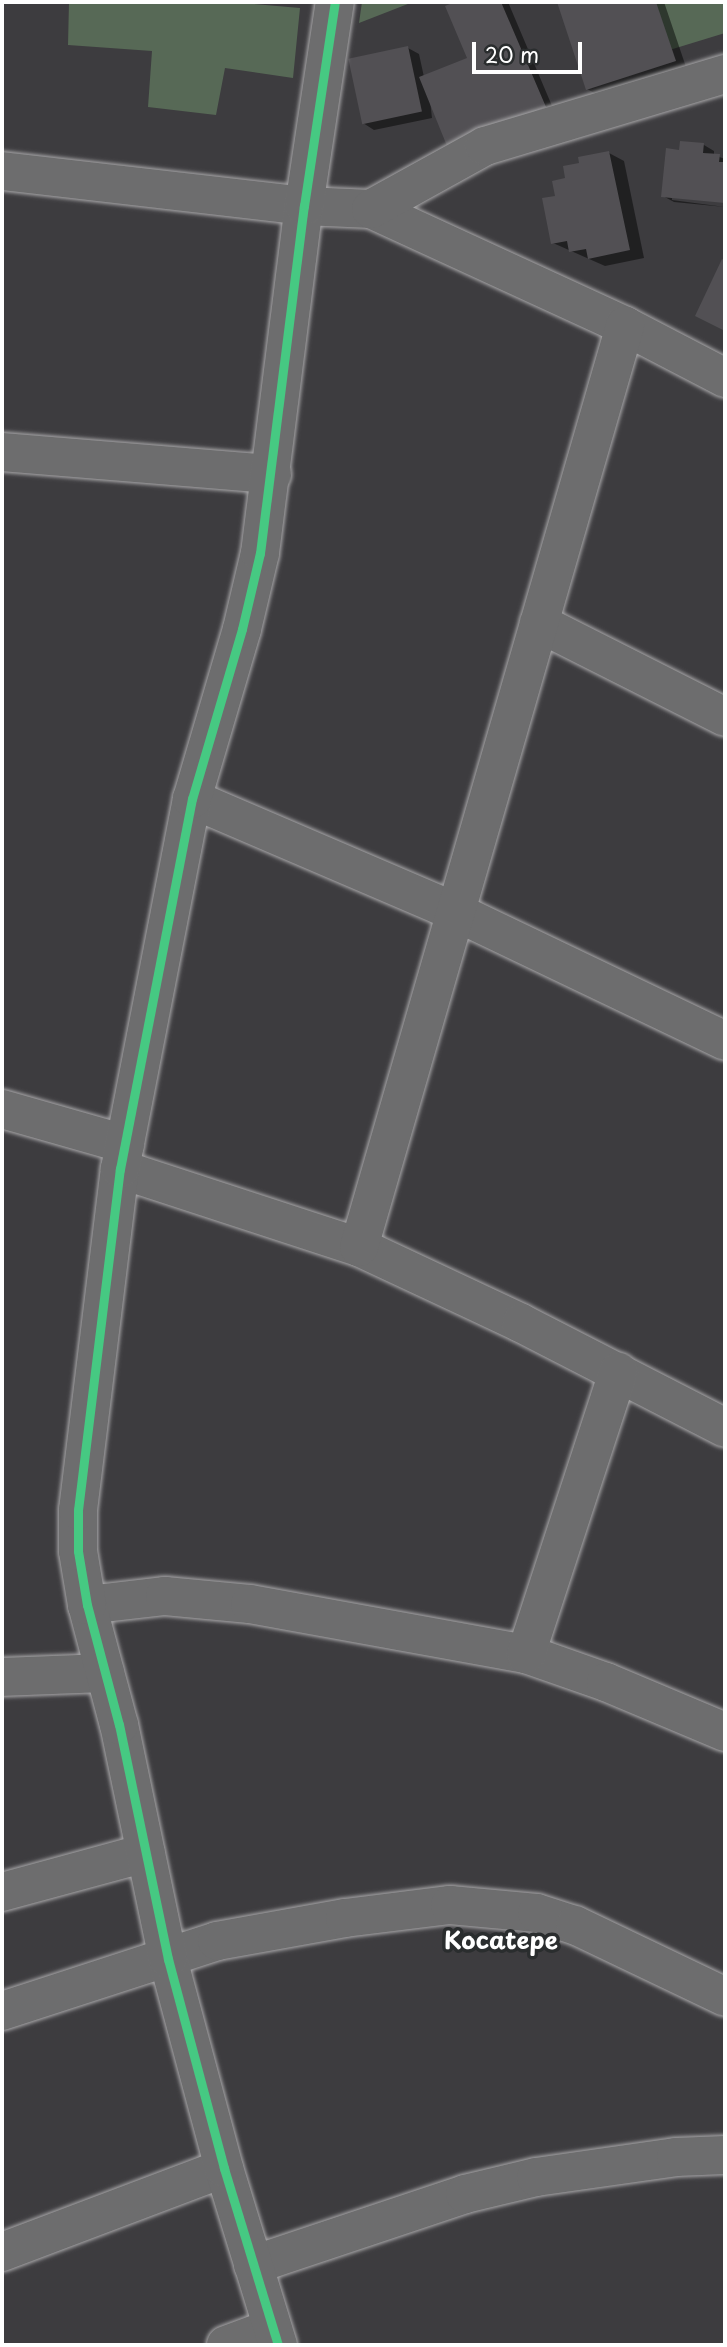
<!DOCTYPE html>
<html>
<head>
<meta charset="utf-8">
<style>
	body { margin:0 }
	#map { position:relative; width:727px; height:2347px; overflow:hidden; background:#3d3c3f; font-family:"Playpen Sans",sans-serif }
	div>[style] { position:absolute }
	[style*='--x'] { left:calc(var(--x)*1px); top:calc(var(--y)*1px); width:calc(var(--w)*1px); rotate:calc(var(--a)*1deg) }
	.green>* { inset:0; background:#576956 }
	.shadow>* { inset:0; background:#0007 }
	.building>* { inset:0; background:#525054; transform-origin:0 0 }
	.roads { filter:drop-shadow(0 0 2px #a8a7a9) drop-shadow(0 0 2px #a8a7a9) }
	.minor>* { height:38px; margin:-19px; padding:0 19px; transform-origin:19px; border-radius:19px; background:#6d6d6e }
	.cycleway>* { height:9px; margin:-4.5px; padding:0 4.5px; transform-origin:4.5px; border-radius:4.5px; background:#46c982 }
	span { translate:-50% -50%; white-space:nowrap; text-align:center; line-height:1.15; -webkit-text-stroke:7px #2a2d2e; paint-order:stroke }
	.district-label { font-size:24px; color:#fff; font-weight:700 }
	.frame { position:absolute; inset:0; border:4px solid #fff; pointer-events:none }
	.scale { position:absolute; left:472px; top:42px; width:110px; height:32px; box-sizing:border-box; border:4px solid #fff; border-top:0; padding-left:9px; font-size:21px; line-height:24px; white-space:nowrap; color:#fff; -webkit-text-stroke:5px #2a2d2e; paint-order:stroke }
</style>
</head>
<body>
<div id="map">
	<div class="green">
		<i style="clip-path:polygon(69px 2px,232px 2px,300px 8px,293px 78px,225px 68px,216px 115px,148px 107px,152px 51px,68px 45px)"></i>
		<i style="clip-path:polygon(362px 2px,413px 2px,359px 23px)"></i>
		<i style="clip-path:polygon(646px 2px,725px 2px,725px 33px,663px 52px)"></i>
	</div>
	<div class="shadow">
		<i style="clip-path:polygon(459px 2px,508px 2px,555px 113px,430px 100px,432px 118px,374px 130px,363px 123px,408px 48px,419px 54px,424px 77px,469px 59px,447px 7px)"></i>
		<i style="clip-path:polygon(558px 2px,664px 2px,686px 67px,598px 95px,587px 89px)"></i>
		<i style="clip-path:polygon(704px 145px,714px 151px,714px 155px,725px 159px,725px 201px,672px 196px,672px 200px,725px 207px,674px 202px,663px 196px,681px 152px)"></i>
		<i style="clip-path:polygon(609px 153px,624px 161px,644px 258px,605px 266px,553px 243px,557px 197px,567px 180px,581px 164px)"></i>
	</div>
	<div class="building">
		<i style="clip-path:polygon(455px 2px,501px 2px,546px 107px,447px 146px,419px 77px,467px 58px,445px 6px)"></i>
		<i style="clip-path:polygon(557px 2px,656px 2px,676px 61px,586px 90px)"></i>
		<i style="left:408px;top:46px;width:67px;height:61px;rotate:78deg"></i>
		<i style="clip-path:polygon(680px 141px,704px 143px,703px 153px,720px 154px,719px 162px,725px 162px,725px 203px,661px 197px,666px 148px,679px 150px)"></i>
		<i style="clip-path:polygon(609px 151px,630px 250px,588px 259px,586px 249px,569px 252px,567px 241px,551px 244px,542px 198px,555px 196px,552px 181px,565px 178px,563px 166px,579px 163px,578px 157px)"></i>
		<i style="clip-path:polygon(722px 259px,725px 261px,725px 331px,695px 316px)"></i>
	</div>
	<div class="roads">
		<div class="minor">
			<i style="--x:2;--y:171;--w:304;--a:6.6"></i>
			<i style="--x:304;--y:206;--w:67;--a:2.6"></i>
			<i style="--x:371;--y:209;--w:280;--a:24.7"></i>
			<i style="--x:625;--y:326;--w:113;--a:27.5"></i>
			<i style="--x:371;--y:209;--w:130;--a:-28.9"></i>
			<i style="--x:485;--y:146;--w:251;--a:-16.7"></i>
			<i style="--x:2;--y:452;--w:271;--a:4.7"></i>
			<i style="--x:539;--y:623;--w:208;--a:26.8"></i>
			<i style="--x:192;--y:799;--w:287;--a:23.2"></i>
			<i style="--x:456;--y:912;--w:298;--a:25.6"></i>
			<i style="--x:2;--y:1109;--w:128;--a:15.9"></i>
			<i style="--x:120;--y:1169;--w:251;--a:18.1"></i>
			<i style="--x:359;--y:1247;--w:179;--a:25.1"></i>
			<i style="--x:521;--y:1323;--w:229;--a:27.2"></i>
			<i style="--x:359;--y:1247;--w:959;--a:-73.89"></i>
			<i style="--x:87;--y:1605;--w:79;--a:-6.6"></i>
			<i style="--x:165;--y:1596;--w:85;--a:5.4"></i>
			<i style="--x:250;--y:1604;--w:280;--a:10.3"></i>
			<i style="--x:526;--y:1654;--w:85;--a:19.3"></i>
			<i style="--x:606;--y:1682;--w:129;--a:22.8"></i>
			<i style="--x:526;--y:1654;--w:297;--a:-71.9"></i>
			<i style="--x:2;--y:1677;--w:103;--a:-2.2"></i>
			<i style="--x:2;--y:1892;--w:149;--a:-15.2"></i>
			<i style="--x:2;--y:2011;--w:226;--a:-18"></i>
			<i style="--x:217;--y:1941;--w:130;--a:-10.2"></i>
			<i style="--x:345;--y:1918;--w:106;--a:-7.1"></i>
			<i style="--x:450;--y:1905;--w:87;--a:5.3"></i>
			<i style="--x:537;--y:1913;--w:40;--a:18"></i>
			<i style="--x:575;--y:1925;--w:166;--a:25.6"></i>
			<i style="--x:2;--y:2252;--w:237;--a:-20.7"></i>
			<i style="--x:253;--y:2265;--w:224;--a:-18.5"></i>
			<i style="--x:465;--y:2194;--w:73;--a:-13.5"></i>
			<i style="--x:536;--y:2177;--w:141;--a:-8.1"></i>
			<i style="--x:676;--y:2157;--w:49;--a:-2.3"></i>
			<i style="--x:226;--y:2345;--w:49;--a:-20.3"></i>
			<i style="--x:278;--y:2345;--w:185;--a:-107"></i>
			<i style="--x:224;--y:2168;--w:216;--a:-105"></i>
			<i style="--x:168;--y:1959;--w:239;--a:-101.8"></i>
			<i style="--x:119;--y:1725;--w:124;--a:-104.9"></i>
			<i style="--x:87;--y:1605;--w:55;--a:-99.5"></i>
			<i style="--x:78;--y:1551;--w:41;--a:-90"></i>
			<i style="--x:78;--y:1510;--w:344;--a:-83"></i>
			<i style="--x:120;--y:1169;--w:377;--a:-79"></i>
			<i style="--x:192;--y:799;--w:177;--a:-73.6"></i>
			<i style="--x:242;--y:629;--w:78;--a:-76.7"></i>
			<i style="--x:260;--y:553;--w:350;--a:-82.8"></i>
			<i style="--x:304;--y:206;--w:206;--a:-81.4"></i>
		</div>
	</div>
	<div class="cycleway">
		<i style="--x:278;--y:2345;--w:185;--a:-107"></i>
		<i style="--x:224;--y:2168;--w:216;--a:-105"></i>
		<i style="--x:168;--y:1959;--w:239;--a:-101.8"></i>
		<i style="--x:119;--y:1725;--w:124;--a:-104.9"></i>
		<i style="--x:87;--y:1605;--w:55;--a:-99.5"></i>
		<i style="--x:78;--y:1551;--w:41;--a:-90"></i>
		<i style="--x:78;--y:1510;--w:344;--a:-83"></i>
		<i style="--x:120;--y:1169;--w:377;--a:-79"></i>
		<i style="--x:192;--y:799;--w:177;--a:-73.6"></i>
		<i style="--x:242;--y:629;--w:78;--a:-76.7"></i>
		<i style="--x:260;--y:553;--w:350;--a:-82.8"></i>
		<i style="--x:304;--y:206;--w:206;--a:-81.4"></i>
	</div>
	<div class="district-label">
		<span style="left:501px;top:1940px">Kocatepe</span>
	</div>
	<div class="frame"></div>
	<div class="scale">20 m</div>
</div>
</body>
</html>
